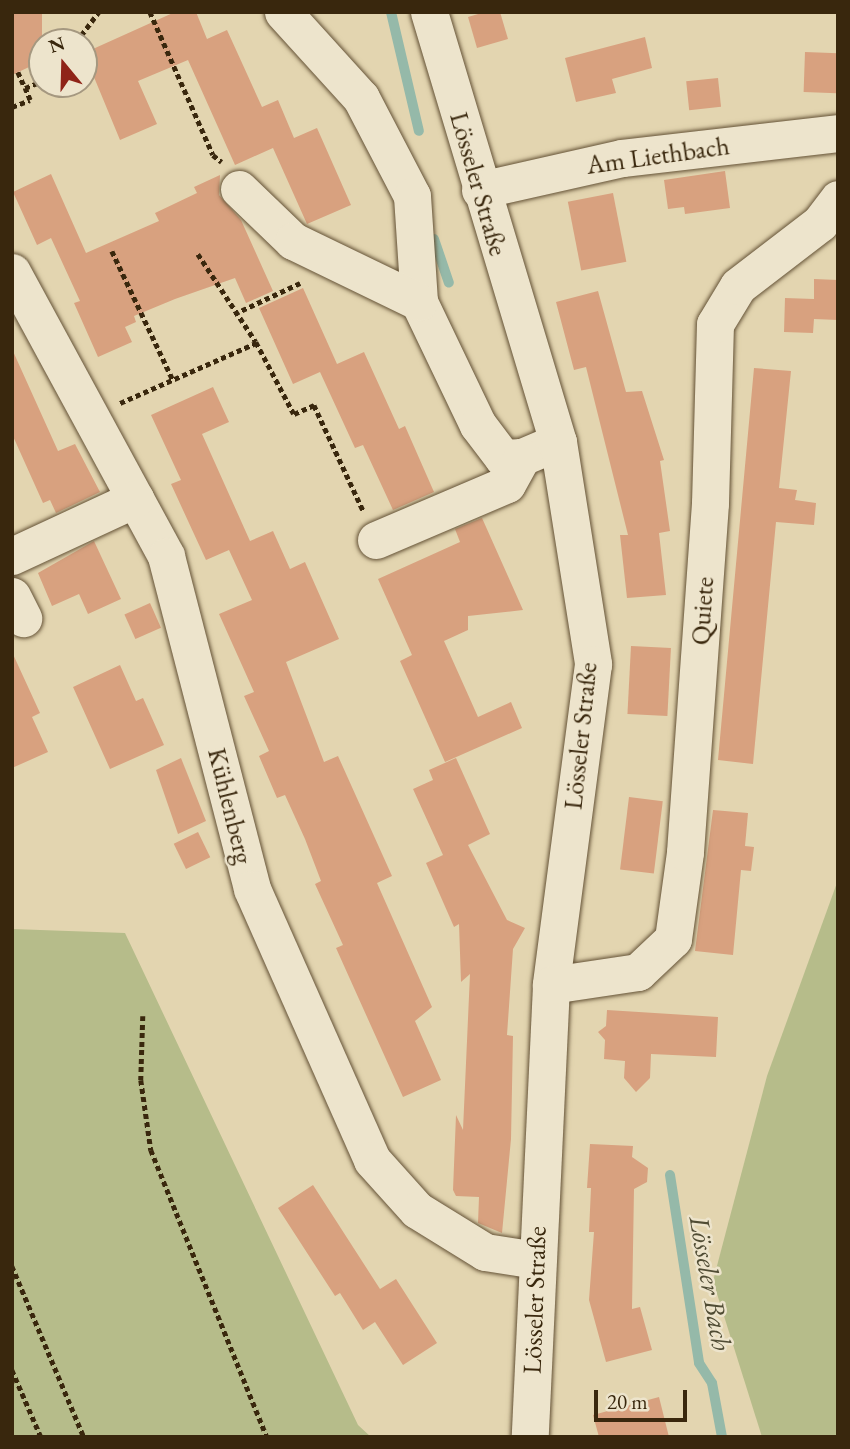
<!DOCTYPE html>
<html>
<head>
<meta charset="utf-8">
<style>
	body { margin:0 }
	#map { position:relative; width:850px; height:1449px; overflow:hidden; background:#e3d5b0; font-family:"EB Garamond",serif }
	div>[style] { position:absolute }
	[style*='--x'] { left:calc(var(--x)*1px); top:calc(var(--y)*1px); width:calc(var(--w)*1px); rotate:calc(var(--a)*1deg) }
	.green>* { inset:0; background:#b6bc8a }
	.stream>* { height:10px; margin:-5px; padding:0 5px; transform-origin:5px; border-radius:5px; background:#95b9a9 }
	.building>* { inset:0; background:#d8a17f; transform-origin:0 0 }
	.path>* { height:4.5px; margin-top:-2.25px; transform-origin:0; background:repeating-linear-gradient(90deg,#39270d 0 5px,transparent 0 8.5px) }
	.roads { filter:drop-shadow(0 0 2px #645236) drop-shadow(0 0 2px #645236) }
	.minor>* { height:37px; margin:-18.5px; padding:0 18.5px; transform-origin:18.5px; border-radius:18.5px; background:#ede4cc }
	span { translate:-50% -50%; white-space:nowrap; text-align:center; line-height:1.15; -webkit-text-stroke:5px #ede4cc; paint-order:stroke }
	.street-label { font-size:26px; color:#39270d }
	.water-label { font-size:28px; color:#504c34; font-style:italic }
	.frame { position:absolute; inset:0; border:14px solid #39270d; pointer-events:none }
	.north { position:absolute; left:28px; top:28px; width:70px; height:70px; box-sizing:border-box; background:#ede4cc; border:2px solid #a59880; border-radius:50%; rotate:341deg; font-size:19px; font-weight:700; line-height:28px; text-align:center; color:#39270d }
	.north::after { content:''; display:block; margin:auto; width:24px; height:32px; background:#8f2418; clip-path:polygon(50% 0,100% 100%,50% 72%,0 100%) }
	.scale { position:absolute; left:594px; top:1390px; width:93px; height:32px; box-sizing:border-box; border:4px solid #39270d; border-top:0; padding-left:9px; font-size:21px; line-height:24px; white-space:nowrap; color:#39270d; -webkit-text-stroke:5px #ede4cc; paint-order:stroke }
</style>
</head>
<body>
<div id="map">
	<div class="green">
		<i style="clip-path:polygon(838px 880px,838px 1437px,762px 1437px,713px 1281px,767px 1076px)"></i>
		<i style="clip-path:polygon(12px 929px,125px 933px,358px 1425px,371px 1437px,12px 1437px)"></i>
	</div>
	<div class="stream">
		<i style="--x:391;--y:12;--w:122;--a:76.8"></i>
		<i style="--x:434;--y:239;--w:46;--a:71.2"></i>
		<i style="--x:670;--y:1175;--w:190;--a:81.2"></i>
		<i style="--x:699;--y:1363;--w:24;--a:57"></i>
		<i style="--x:712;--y:1383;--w:55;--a:79.5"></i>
	</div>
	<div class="building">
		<i style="clip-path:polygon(12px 12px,42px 12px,42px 61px,12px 75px)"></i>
		<i style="clip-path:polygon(175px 12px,196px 12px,207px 39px,227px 30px,262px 107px,278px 100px,294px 138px,317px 128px,351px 205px,307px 224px,273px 148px,235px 165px,188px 60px,138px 81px,157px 124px,120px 140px,84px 53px)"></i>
		<i style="clip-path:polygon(485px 12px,500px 12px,508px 39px,477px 48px,468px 17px)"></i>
		<i style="clip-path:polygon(645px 37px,652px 68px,612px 79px,616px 93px,576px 102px,565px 58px)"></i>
		<i style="left:805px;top:52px;width:33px;height:40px;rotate:2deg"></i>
		<i style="left:718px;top:78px;width:29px;height:32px;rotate:84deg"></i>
		<i style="clip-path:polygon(725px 171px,730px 208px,685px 214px,684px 207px,668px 209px,664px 180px)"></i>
		<i style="clip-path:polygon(51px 174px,86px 253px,159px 221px,155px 213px,197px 193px,194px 187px,220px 175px,219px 195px,241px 220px,273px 291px,246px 303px,235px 278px,175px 299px,134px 316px,136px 322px,125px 327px,132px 342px,98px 357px,74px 303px,80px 301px,51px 238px,37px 245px,13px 192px)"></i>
		<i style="left:613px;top:193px;width:70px;height:46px;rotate:79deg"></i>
		<i style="clip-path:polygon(814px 279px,838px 280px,838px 320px,814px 319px,813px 333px,784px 332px,785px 298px,814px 299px)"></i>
		<i style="clip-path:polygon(303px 288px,337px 364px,364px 352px,399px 429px,405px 426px,434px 492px,393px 510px,363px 445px,355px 448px,320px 372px,293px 384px,259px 308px)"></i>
		<i style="clip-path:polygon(598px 291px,626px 392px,642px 391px,664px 460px,660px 461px,670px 531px,659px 533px,666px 595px,627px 598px,620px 535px,628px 535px,586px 367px,574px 370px,556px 302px)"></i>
		<i style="clip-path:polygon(12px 349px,58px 451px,75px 444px,100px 492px,56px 513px,50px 500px,43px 503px,12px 434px)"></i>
		<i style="clip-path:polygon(754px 368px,791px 371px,779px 488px,797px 490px,795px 500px,816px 503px,814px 525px,776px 522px,753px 764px,718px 760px)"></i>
		<i style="clip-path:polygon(213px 387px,229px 422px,202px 434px,250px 541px,273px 531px,290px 569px,305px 562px,339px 639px,286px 662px,324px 762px,338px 756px,392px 876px,377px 883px,432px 1007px,415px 1021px,441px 1080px,403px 1097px,336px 948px,343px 945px,315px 884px,321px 881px,305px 839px,285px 795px,277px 798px,259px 756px,269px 751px,244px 696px,254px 692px,219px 614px,252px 600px,229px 550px,206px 560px,171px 484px,181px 480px,151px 415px)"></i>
		<i style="clip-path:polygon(482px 518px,523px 610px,468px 616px,468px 630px,444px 641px,478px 717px,511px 702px,522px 728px,445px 762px,400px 661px,412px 655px,378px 579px,460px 542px,455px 529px)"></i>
		<i style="clip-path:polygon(94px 541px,121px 599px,88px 614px,79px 594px,52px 606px,38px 573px)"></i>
		<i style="left:150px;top:603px;width:27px;height:28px;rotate:66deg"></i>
		<i style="left:631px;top:646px;width:40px;height:68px;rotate:3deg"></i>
		<i style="clip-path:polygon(12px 652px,40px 713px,32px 717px,48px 752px,12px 768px)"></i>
		<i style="clip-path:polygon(120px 665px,136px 701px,143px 698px,164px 745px,110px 769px,73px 687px)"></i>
		<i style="clip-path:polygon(181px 758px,206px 821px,178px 834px,156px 770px)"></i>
		<i style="clip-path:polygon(456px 758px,490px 834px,468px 845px,507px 920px,525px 928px,513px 949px,507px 1035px,513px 1036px,511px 1139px,502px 1233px,478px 1223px,479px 1197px,456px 1196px,453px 1190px,456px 1115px,463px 1130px,470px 974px,461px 982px,459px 924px,454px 927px,426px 863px,443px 855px,413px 789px,433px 780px,429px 770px)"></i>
		<i style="left:629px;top:797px;width:34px;height:73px;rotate:7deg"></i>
		<i style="clip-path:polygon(713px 810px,748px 813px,745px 846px,754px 847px,751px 871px,741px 870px,733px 955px,695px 951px)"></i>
		<i style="left:198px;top:832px;width:28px;height:27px;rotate:64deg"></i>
		<i style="clip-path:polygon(607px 1010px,718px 1017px,716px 1057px,651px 1054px,650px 1078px,636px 1092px,624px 1078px,625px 1061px,604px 1059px,605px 1040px,598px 1032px,606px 1026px)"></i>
		<i style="clip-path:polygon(590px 1144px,633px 1146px,632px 1157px,648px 1168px,647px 1182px,634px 1189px,632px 1309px,640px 1307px,652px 1350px,606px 1362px,589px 1300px,594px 1232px,589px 1232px,591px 1188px,587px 1188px)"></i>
		<i style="clip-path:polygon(313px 1185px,380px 1289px,396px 1279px,437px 1343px,403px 1365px,375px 1322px,363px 1330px,340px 1293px,335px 1296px,278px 1208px)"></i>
		<i style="clip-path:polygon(659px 1397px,669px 1437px,599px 1437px,593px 1415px)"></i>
	</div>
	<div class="path">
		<i style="--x:150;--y:12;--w:156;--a:66.2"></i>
		<i style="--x:213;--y:155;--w:11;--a:38"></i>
		<i style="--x:76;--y:42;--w:38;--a:-53"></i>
		<i style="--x:18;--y:72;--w:17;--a:66"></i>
		<i style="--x:12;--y:107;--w:19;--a:-21"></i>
		<i style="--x:30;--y:100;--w:13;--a:-113"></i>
		<i style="--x:25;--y:88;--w:18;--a:-22"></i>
		<i style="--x:112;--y:251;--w:143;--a:64.7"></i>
		<i style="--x:198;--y:254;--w:105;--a:56.6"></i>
		<i style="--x:256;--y:342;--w:81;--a:62.2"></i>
		<i style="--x:294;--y:414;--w:22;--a:-24"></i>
		<i style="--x:314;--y:405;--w:116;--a:65"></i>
		<i style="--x:234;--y:314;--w:73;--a:-25.2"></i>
		<i style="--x:120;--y:403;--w:149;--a:-23.8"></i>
		<i style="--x:143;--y:1016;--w:64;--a:91.8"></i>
		<i style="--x:141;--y:1080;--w:71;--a:81.9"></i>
		<i style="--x:151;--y:1150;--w:310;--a:68"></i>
		<i style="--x:12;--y:1266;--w:186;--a:67.2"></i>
		<i style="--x:12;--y:1370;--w:73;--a:66.6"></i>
	</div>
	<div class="roads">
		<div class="minor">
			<i style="--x:283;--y:12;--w:116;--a:47.8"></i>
			<i style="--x:361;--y:98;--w:110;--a:62.5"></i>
			<i style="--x:412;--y:196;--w:106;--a:86.2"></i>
			<i style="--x:419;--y:302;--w:136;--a:64.4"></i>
			<i style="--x:478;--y:425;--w:41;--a:52.9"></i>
			<i style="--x:503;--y:458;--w:19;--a:-3"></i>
			<i style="--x:522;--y:457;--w:39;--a:-23"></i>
			<i style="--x:429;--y:12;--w:449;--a:73.3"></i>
			<i style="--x:558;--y:442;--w:225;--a:81"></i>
			<i style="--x:593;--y:664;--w:324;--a:97.5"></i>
			<i style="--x:551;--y:985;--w:452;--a:92.7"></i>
			<i style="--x:239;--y:189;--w:75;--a:43.9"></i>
			<i style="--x:293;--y:241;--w:140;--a:25.8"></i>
			<i style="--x:480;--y:190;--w:146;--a:-12.7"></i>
			<i style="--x:622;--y:158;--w:217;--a:-6.6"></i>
			<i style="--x:12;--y:272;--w:323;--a:61.5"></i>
			<i style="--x:166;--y:556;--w:344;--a:75.5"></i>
			<i style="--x:252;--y:889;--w:296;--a:66.1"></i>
			<i style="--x:372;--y:1160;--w:67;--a:48"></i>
			<i style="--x:417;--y:1210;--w:80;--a:31.7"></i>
			<i style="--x:485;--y:1252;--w:52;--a:8.9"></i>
			<i style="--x:376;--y:540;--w:142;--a:-23.1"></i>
			<i style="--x:507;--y:484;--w:31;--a:-61"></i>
			<i style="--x:12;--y:556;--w:136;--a:-24.9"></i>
			<i style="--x:12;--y:596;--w:25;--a:63"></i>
			<i style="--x:551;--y:985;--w:88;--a:-8.5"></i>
			<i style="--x:638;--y:972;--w:48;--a:-43.3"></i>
			<i style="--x:673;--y:939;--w:88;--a:-82.1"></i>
			<i style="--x:685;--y:852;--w:350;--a:-85.9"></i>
			<i style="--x:710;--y:503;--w:179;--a:-88.4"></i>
			<i style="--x:715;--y:324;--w:44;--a:-58.8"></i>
			<i style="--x:738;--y:286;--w:103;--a:-37.5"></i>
			<i style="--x:820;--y:223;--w:30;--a:-53"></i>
		</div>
	</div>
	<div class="street-label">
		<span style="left:658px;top:156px;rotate:-8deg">Am Liethbach</span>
		<span style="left:478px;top:184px;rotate:74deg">Lösseler Straße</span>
		<span style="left:703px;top:611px;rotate:-86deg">Quiete</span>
		<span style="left:581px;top:736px;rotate:-84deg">Lösseler Straße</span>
		<span style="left:230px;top:806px;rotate:76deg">Kühlenberg</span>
		<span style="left:535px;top:1300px;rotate:-88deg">Lösseler Straße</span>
	</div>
	<div class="water-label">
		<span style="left:711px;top:1283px;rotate:80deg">Lösseler Bach</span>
	</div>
	<div class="frame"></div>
	<div class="north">N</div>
	<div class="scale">20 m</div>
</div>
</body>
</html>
